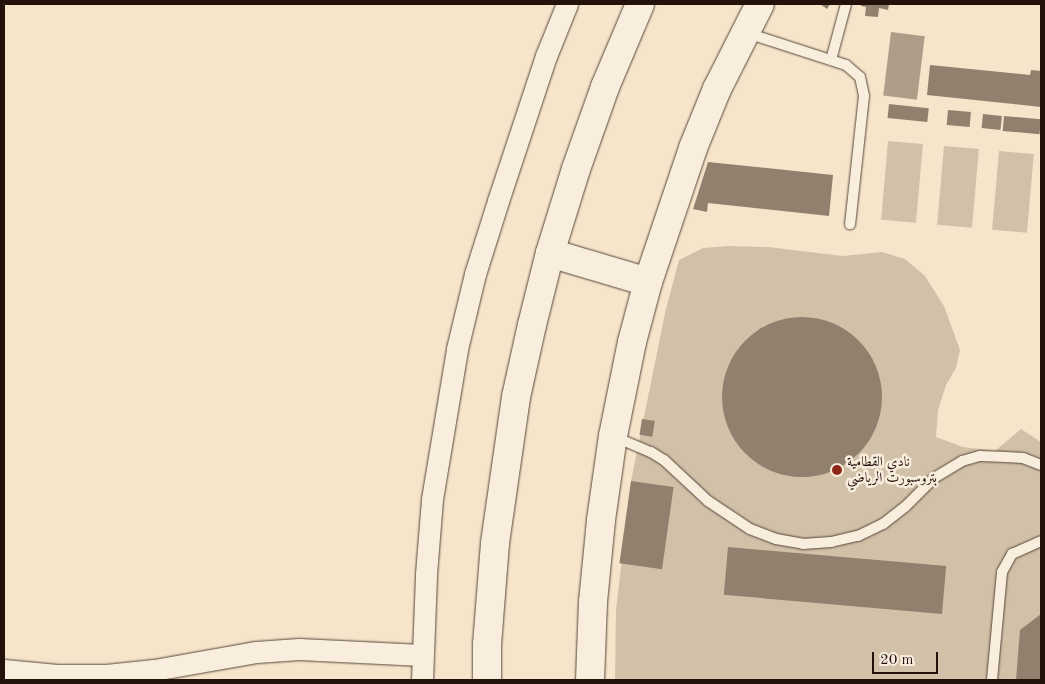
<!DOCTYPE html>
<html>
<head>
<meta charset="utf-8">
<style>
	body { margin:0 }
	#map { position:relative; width:1045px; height:684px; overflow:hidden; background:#f6e5ca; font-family:"Old Standard TT",Amiri,serif }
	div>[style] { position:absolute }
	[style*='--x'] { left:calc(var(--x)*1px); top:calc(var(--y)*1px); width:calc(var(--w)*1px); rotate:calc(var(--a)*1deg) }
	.green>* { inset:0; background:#d2c1a9; transform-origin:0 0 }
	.water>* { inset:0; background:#ae9d88; transform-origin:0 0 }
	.building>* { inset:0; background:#90806d; transform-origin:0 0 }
	.round { border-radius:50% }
	.roads { filter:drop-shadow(0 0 1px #574739) drop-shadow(0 0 1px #574739) }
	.lane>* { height:10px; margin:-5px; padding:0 5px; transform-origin:5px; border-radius:5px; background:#f9eedd }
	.street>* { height:21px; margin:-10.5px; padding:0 10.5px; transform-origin:10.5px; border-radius:10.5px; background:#f9eedd }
	.secondary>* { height:28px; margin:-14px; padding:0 14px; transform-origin:14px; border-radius:14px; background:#f9eedd }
	.dots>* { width:14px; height:14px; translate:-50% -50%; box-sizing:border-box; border:2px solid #f9eedd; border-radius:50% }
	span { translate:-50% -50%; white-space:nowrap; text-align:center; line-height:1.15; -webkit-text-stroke:5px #f9eedd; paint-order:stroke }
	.poi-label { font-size:14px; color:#221209 }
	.left { translate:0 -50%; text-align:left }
	.frame { position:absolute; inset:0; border:5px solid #221209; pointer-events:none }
	.scale { position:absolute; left:872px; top:652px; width:66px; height:22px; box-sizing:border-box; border:2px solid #221209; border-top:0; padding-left:6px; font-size:15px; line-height:18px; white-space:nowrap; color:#221209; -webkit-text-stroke:4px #f9eedd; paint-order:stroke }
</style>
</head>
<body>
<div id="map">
	<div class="green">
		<i style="left:888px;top:141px;width:35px;height:79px;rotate:5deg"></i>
		<i style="left:944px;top:146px;width:35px;height:79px;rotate:5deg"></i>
		<i style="left:999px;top:151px;width:35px;height:79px;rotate:5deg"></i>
		<i style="clip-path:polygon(727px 246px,768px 247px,843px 256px,882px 252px,905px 259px,925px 276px,944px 306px,960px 350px,956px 368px,946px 385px,938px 410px,936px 437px,963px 447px,995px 451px,1021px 429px,1041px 442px,1041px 680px,615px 680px,616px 610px,631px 481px,665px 313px,679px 260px,703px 248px)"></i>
	</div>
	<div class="water">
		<i style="left:891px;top:32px;width:34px;height:64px;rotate:7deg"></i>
	</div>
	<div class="building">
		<i style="clip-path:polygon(820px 4px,830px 4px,827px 9px)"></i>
		<i style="clip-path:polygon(861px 4px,889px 4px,888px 10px,879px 8px,878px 17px,865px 16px,866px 7px,861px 6px)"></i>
		<i style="clip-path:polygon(930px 65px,1030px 75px,1031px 70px,1041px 71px,1041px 107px,927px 95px)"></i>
		<i style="left:889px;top:104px;width:40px;height:14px;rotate:6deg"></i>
		<i style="left:948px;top:110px;width:23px;height:15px;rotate:5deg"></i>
		<i style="left:983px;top:114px;width:19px;height:14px;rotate:6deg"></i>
		<i style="left:1004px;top:116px;width:37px;height:15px;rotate:5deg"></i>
		<i style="clip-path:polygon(708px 162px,833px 175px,829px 216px,708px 203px,707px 212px,693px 209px)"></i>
		<i class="round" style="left:722px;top:317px;width:160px;height:160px"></i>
		<i style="left:642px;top:419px;width:13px;height:16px;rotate:9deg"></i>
		<i style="left:631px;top:481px;width:43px;height:83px;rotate:8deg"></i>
		<i style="left:728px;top:547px;width:219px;height:48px;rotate:5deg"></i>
		<i style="clip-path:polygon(1041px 614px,1041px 680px,1016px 680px,1020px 630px)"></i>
	</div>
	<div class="roads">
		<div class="lane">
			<i style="--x:747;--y:33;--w:104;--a:17.9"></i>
			<i style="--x:846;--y:65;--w:18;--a:41"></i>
			<i style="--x:860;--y:77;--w:19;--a:78"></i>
			<i style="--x:864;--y:96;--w:129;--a:96.2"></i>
			<i style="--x:831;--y:60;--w:58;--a:-75"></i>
			<i style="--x:615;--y:437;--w:39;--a:23"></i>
			<i style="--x:651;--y:452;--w:15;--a:32"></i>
			<i style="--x:664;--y:460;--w:60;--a:43"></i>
			<i style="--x:708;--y:501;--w:50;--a:33.7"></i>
			<i style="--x:750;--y:529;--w:28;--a:21"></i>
			<i style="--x:776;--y:539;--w:27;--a:10"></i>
			<i style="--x:803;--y:544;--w:28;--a:-4"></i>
			<i style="--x:831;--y:542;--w:28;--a:-13"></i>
			<i style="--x:858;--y:536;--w:28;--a:-26"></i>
			<i style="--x:883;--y:524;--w:28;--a:-38"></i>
			<i style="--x:905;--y:507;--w:41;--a:-45"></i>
			<i style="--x:934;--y:478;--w:33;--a:-31"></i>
			<i style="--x:962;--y:461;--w:19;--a:-16"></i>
			<i style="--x:980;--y:456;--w:26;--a:2"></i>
			<i style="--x:1006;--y:457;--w:17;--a:3"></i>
			<i style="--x:1023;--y:458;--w:19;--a:21"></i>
			<i style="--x:992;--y:680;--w:108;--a:-84.7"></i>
			<i style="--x:1002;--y:572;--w:21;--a:-61"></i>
			<i style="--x:1012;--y:554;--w:32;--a:-24"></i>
		</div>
		<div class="street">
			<i style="--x:4;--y:670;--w:53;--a:5.4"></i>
			<i style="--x:57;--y:675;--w:49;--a:0"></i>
			<i style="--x:106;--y:675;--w:48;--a:-5.9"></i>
			<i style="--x:154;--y:670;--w:104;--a:-10"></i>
			<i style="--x:256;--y:652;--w:43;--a:-4"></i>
			<i style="--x:299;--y:649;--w:123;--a:2.8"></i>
			<i style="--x:422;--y:680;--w:106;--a:-87.8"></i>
			<i style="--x:426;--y:574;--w:75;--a:-85.4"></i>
			<i style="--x:432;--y:499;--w:152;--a:-80.5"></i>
			<i style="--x:457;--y:349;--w:77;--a:-76.5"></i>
			<i style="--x:475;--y:274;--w:77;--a:-72.5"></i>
			<i style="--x:498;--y:201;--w:153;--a:-71.7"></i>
			<i style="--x:546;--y:56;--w:56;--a:-68"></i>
		</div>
		<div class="secondary">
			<i style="--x:550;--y:253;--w:102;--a:16.5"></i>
			<i style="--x:487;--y:680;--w:35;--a:-90"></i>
			<i style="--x:487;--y:645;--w:102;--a:-85.5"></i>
			<i style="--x:495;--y:543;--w:148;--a:-81.8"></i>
			<i style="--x:516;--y:397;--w:74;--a:-77.5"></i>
			<i style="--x:532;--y:325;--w:74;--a:-76"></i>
			<i style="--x:550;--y:253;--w:88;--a:-72.8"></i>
			<i style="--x:576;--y:169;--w:87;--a:-70.5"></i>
			<i style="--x:605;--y:87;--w:90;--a:-67.1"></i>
			<i style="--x:590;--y:680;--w:78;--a:-87.8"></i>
			<i style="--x:593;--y:602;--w:82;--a:-84.4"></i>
			<i style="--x:601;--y:520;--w:85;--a:-81.9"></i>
			<i style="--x:613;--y:436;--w:96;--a:-78.6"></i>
			<i style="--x:632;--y:342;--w:62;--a:-75.1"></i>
			<i style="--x:648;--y:282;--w:141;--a:-71.4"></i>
			<i style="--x:693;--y:148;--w:64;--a:-67.9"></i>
			<i style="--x:717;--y:89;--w:95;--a:-63.2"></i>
		</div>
	</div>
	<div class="dots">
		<i style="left:837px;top:470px;background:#8f2418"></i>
	</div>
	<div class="poi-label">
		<span class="left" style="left:847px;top:470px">نادي القطامية<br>بتروسبورت الرياضي</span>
	</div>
	<div class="frame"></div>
	<div class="scale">20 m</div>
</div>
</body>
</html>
